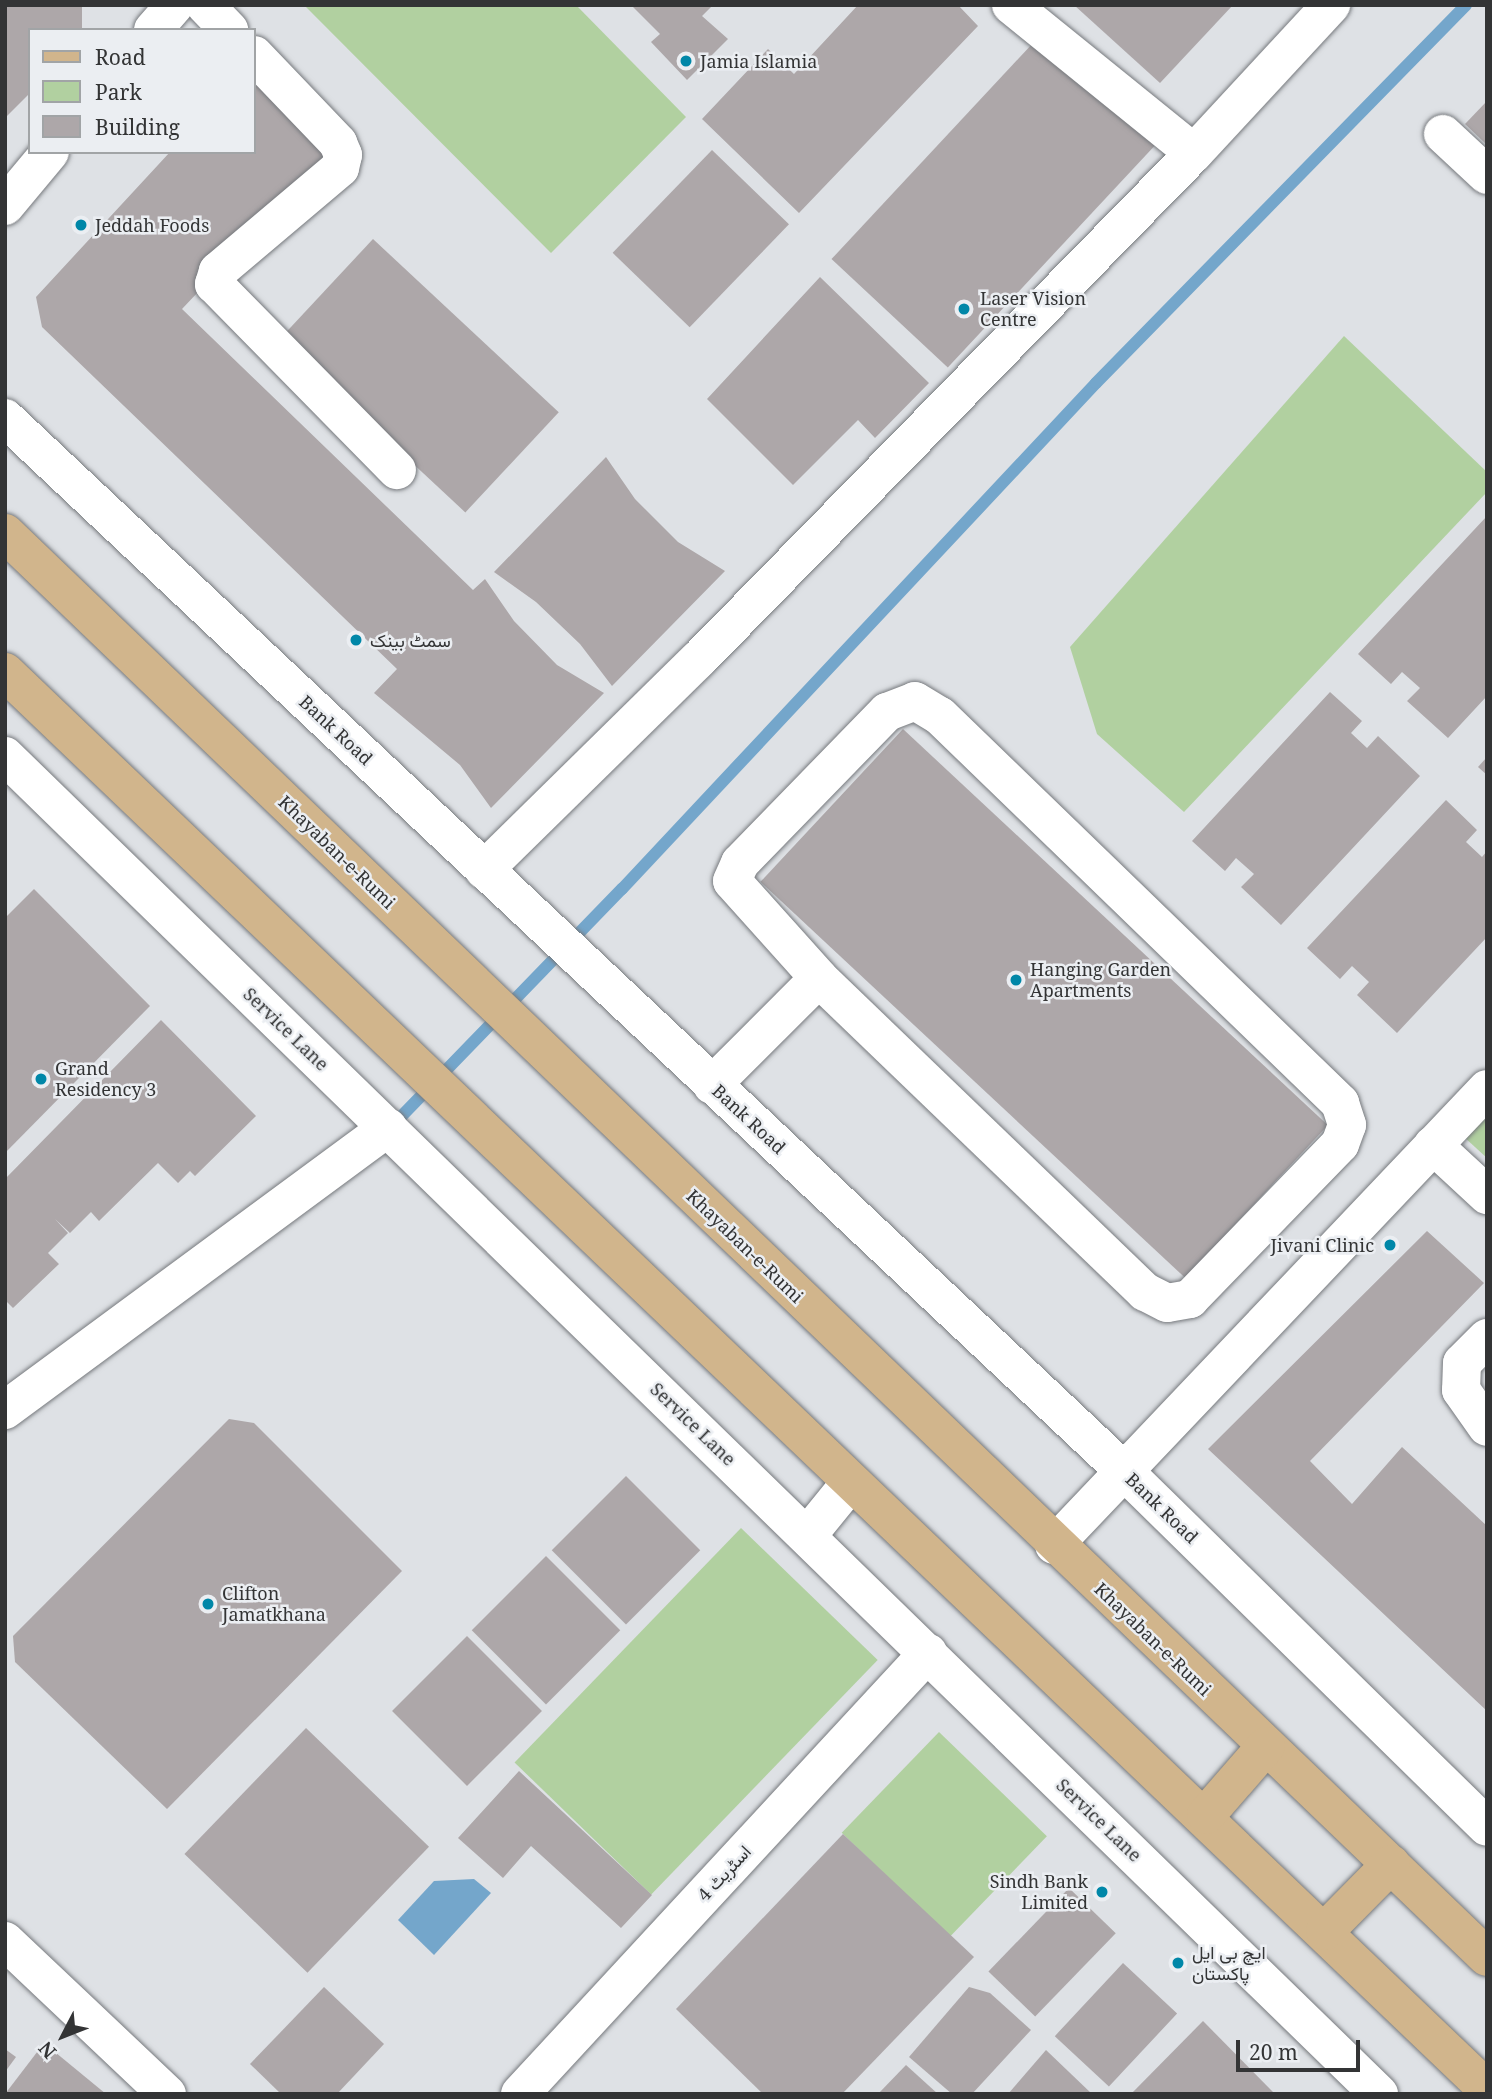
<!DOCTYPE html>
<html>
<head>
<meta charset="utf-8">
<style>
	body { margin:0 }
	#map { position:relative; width:1492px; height:2099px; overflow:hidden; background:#dee1e5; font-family:"Noto Serif",Vazirmatn,serif }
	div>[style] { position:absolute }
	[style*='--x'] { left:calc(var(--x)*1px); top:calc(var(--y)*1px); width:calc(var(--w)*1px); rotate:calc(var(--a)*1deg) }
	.green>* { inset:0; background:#b1d0a0; transform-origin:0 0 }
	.water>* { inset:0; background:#74a6cb }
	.stream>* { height:12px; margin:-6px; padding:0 6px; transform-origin:6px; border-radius:6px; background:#74a6cb }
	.building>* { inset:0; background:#ada7a9; transform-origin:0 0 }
	.roads { filter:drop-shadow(0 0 2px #76797d) drop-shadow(0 0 2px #76797d) }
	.minor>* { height:38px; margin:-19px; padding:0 19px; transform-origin:19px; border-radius:19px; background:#fff }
	.major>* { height:38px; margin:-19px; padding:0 19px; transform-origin:19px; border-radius:19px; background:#d1b58c }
	.dots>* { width:19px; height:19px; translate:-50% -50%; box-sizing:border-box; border:4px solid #ebeef2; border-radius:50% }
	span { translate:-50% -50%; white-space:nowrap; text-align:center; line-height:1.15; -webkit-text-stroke:5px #ebeef2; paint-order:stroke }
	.poi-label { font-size:18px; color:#333435 }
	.left { translate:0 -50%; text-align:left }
	.right { translate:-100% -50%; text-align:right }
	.street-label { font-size:18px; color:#333435 }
	.frame { position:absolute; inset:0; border:7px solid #333435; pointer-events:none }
	.legend { position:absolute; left:28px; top:28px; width:228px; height:126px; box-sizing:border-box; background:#ebeef2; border:2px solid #a1a4a6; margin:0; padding:9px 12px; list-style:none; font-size:21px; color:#333435 }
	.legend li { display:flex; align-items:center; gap:14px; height:35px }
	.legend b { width:35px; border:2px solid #a1a4a6 }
	.north { position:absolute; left:28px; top:2001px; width:70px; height:70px; -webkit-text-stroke:5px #ebeef2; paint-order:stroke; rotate:228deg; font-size:19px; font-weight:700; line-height:28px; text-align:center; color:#333435 }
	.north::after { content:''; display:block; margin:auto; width:24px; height:32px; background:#333435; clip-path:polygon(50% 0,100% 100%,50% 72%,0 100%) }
	.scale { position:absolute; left:1236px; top:2040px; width:124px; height:32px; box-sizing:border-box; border:4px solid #333435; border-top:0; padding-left:9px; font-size:21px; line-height:24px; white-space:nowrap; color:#333435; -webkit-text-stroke:5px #ebeef2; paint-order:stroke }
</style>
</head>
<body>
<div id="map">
	<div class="green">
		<i style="clip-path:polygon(304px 5px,576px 5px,686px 117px,551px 253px)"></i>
		<i style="clip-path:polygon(1344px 336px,1487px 472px,1487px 492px,1184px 812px,1097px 734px,1070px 647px)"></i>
		<i style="clip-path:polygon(1487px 1112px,1487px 1158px,1464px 1137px)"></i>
		<i style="left:741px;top:1528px;width:190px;height:326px;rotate:44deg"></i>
		<i style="left:939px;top:1732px;width:150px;height:140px;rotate:44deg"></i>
	</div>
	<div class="water">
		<i style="clip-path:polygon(474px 1879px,491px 1893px,434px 1955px,398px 1920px,434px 1881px)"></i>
	</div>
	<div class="stream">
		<i style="--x:391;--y:1127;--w:332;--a:-45.9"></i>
		<i style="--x:622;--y:889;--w:693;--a:-46.87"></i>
		<i style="--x:1096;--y:383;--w:529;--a:-45.61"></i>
	</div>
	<div class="building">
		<i style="clip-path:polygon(5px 5px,82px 5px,82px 30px,30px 30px,30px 93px,5px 118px)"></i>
		<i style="clip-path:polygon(631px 5px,713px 5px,702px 16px,728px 39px,687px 80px,651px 42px,660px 34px)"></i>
		<i style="clip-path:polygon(858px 5px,958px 5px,978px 26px,799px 213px,702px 119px,768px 49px,794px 74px)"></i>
		<i style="clip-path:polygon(1074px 5px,1233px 5px,1160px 83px)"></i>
		<i style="left:1047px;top:28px;width:159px;height:316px;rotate:43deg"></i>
		<i style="clip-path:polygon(254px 62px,339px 143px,182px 309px,473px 590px,485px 579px,514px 621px,557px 665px,604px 693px,491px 808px,460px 765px,374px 693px,397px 669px,42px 327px,36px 297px,170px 152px,254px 152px)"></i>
		<i style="clip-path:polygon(1487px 101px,1487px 145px,1465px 124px)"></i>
		<i style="left:712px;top:150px;width:107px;height:143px;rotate:44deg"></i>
		<i style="left:373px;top:239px;width:254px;height:137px;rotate:43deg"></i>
		<i style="clip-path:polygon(820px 277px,929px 383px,875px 438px,858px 420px,793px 485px,707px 399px)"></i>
		<i style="clip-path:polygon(606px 457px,635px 499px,678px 542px,725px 571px,612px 686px,580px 644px,536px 602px,494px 572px)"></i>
		<i style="clip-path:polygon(1487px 516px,1487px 696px,1448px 738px,1407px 701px,1420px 688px,1402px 672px,1391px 684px,1358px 654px)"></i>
		<i style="clip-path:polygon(1330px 692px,1362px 721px,1351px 733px,1367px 748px,1378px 736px,1420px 776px,1281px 925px,1241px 887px,1254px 874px,1236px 858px,1225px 871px,1192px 841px)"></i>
		<i style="left:903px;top:729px;width:581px;height:209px;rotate:43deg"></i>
		<i style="clip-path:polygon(1487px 757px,1487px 775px,1478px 767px)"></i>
		<i style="clip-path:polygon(1446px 800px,1477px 830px,1466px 842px,1482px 857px,1487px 851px,1487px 937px,1397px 1033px,1357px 995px,1369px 982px,1352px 966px,1340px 979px,1307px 948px)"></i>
		<i style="clip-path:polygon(34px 889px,150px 1006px,5px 1153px,5px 918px)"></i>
		<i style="clip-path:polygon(161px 1020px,256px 1116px,195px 1176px,190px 1171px,178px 1183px,158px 1163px,99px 1221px,91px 1212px,70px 1233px,55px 1219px,68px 1233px,48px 1253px,59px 1264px,13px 1308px,5px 1300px,5px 1179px)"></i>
		<i style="clip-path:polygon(1427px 1231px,1484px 1283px,1310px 1461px,1352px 1504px,1402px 1447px,1487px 1526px,1487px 1711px,1208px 1449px)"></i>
		<i style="clip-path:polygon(229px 1419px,254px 1423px,402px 1571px,167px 1809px,15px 1662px,13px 1636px)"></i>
		<i style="left:626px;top:1476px;width:105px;height:105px;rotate:45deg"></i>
		<i style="left:546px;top:1556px;width:105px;height:105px;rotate:45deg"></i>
		<i style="left:467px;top:1636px;width:106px;height:106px;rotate:45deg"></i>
		<i style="left:306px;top:1728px;width:171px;height:175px;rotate:44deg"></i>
		<i style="clip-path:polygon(519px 1771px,652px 1895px,621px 1928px,531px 1846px,503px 1878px,458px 1838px)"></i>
		<i style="clip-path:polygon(843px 1834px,974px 1957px,842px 2094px,763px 2094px,676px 2009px)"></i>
		<i style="left:1069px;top:1888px;width:65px;height:116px;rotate:44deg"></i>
		<i style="left:1123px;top:1963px;width:74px;height:100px;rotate:43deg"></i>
		<i style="clip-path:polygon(324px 1987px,384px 2044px,337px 2094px,281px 2094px,250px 2064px)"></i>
		<i style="clip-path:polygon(969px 1987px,990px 1993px,1031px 2030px,972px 2094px,952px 2094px,909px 2057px)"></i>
		<i style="clip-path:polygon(1203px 2021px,1275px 2094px,1131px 2094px)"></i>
		<i style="clip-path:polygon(44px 2043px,106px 2094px,5px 2094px)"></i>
		<i style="clip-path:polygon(5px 2049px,16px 2057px,5px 2072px)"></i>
		<i style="clip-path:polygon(1046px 2050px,1092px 2094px,1008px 2094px)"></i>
		<i style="clip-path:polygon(906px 2065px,938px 2094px,878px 2094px)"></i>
	</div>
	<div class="roads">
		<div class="minor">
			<i style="--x:205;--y:5;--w:35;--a:46"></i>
			<i style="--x:1011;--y:5;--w:235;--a:39"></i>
			<i style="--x:153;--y:30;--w:33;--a:-49"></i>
			<i style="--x:254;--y:55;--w:122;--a:46.3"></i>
			<i style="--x:338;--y:143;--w:13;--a:67"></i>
			<i style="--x:343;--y:155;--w:13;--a:103"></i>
			<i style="--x:340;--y:168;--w:160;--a:139.8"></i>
			<i style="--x:218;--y:271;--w:14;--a:107"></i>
			<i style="--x:214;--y:284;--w:261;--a:45.5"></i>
			<i style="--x:1443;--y:134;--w:60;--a:43"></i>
			<i style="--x:5;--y:206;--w:70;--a:-50.2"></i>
			<i style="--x:5;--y:418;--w:1537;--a:43.26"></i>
			<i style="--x:1124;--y:1471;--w:508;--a:44.44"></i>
			<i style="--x:5;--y:756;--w:1918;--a:44.24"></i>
			<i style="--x:484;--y:870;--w:300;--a:-44.5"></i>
			<i style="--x:698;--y:660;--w:709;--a:-45.63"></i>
			<i style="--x:1194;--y:153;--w:202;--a:-47.2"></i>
			<i style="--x:712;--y:1085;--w:151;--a:-45"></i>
			<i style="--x:819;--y:978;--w:130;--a:-131.9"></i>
			<i style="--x:732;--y:881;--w:20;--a:-66"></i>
			<i style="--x:740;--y:863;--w:211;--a:-45.8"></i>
			<i style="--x:887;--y:712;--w:30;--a:-21"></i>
			<i style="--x:915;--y:701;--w:29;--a:31"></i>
			<i style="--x:940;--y:716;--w:557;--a:44.05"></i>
			<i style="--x:1340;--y:1103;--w:23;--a:72"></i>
			<i style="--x:1347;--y:1125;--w:20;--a:110"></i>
			<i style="--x:1340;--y:1144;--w:216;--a:134.1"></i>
			<i style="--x:1190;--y:1299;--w:23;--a:170"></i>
			<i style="--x:1167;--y:1303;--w:25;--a:-153"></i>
			<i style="--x:1145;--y:1292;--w:453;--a:-136.1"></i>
			<i style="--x:1433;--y:1145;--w:74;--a:42.8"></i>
			<i style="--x:1487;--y:1338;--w:35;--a:135"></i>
			<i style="--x:1462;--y:1363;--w:27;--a:92"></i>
			<i style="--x:1461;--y:1390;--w:45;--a:54.9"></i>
			<i style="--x:5;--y:1410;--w:476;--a:-36.4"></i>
			<i style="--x:807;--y:1536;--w:68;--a:-50.9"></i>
			<i style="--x:1054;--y:1545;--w:629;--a:-46.48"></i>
			<i style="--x:5;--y:1941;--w:223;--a:43.4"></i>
			<i style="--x:520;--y:2094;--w:601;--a:-47.23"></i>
		</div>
		<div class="major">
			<i style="--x:5;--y:533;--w:2055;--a:43.86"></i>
			<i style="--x:5;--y:672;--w:2050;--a:43.72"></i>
			<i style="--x:1206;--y:1815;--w:91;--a:-49"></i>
			<i style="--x:1325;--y:1931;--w:94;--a:-45.4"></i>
		</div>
	</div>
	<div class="dots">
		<i style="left:686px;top:61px;background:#0087a8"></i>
		<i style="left:81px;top:225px;background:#0087a8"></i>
		<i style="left:964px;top:309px;background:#0087a8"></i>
		<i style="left:356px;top:640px;background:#0087a8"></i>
		<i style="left:1016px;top:980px;background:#0087a8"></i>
		<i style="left:41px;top:1079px;background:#0087a8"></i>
		<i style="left:1390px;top:1245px;background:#0087a8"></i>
		<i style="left:208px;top:1604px;background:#0087a8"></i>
		<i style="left:1102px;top:1892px;background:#0087a8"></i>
		<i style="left:1178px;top:1963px;background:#0087a8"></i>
	</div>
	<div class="poi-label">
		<span class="left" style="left:700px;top:61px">Jamia Islamia</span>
		<span class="left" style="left:95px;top:225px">Jeddah Foods</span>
		<span class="left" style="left:980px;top:309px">Laser Vision<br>Centre</span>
		<span class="left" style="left:370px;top:640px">سمٹ بینک</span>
		<span class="left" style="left:1030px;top:980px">Hanging Garden<br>Apartments</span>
		<span class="left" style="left:55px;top:1079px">Grand<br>Residency 3</span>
		<span class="right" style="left:1374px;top:1245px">Jivani Clinic</span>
		<span class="left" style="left:222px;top:1604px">Clifton<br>Jamatkhana</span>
		<span class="right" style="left:1088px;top:1892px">Sindh Bank<br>Limited</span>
		<span class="left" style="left:1192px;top:1963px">ایچ بی ایل<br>پاکستان</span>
	</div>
	<div class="street-label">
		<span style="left:336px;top:730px;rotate:43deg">Bank Road</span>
		<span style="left:337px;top:852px;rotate:44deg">Khayaban-e-Rumi</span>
		<span style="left:286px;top:1029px;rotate:44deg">Service Lane</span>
		<span style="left:749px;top:1119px;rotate:43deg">Bank Road</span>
		<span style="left:745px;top:1246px;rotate:44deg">Khayaban-e-Rumi</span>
		<span style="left:693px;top:1424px;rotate:44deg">Service Lane</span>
		<span style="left:1162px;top:1508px;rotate:44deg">Bank Road</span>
		<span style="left:1153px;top:1639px;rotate:44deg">Khayaban-e-Rumi</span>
		<span style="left:1099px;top:1820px;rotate:44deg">Service Lane</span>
		<span style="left:724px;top:1873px;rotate:-47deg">اسٹریٹ 4</span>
	</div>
	<div class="frame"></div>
	<ul class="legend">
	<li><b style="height:9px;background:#d1b58c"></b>Road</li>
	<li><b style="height:19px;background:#b1d0a0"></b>Park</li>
	<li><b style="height:19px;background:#ada7a9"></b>Building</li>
	</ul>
	<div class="north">N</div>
	<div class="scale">20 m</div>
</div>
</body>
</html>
